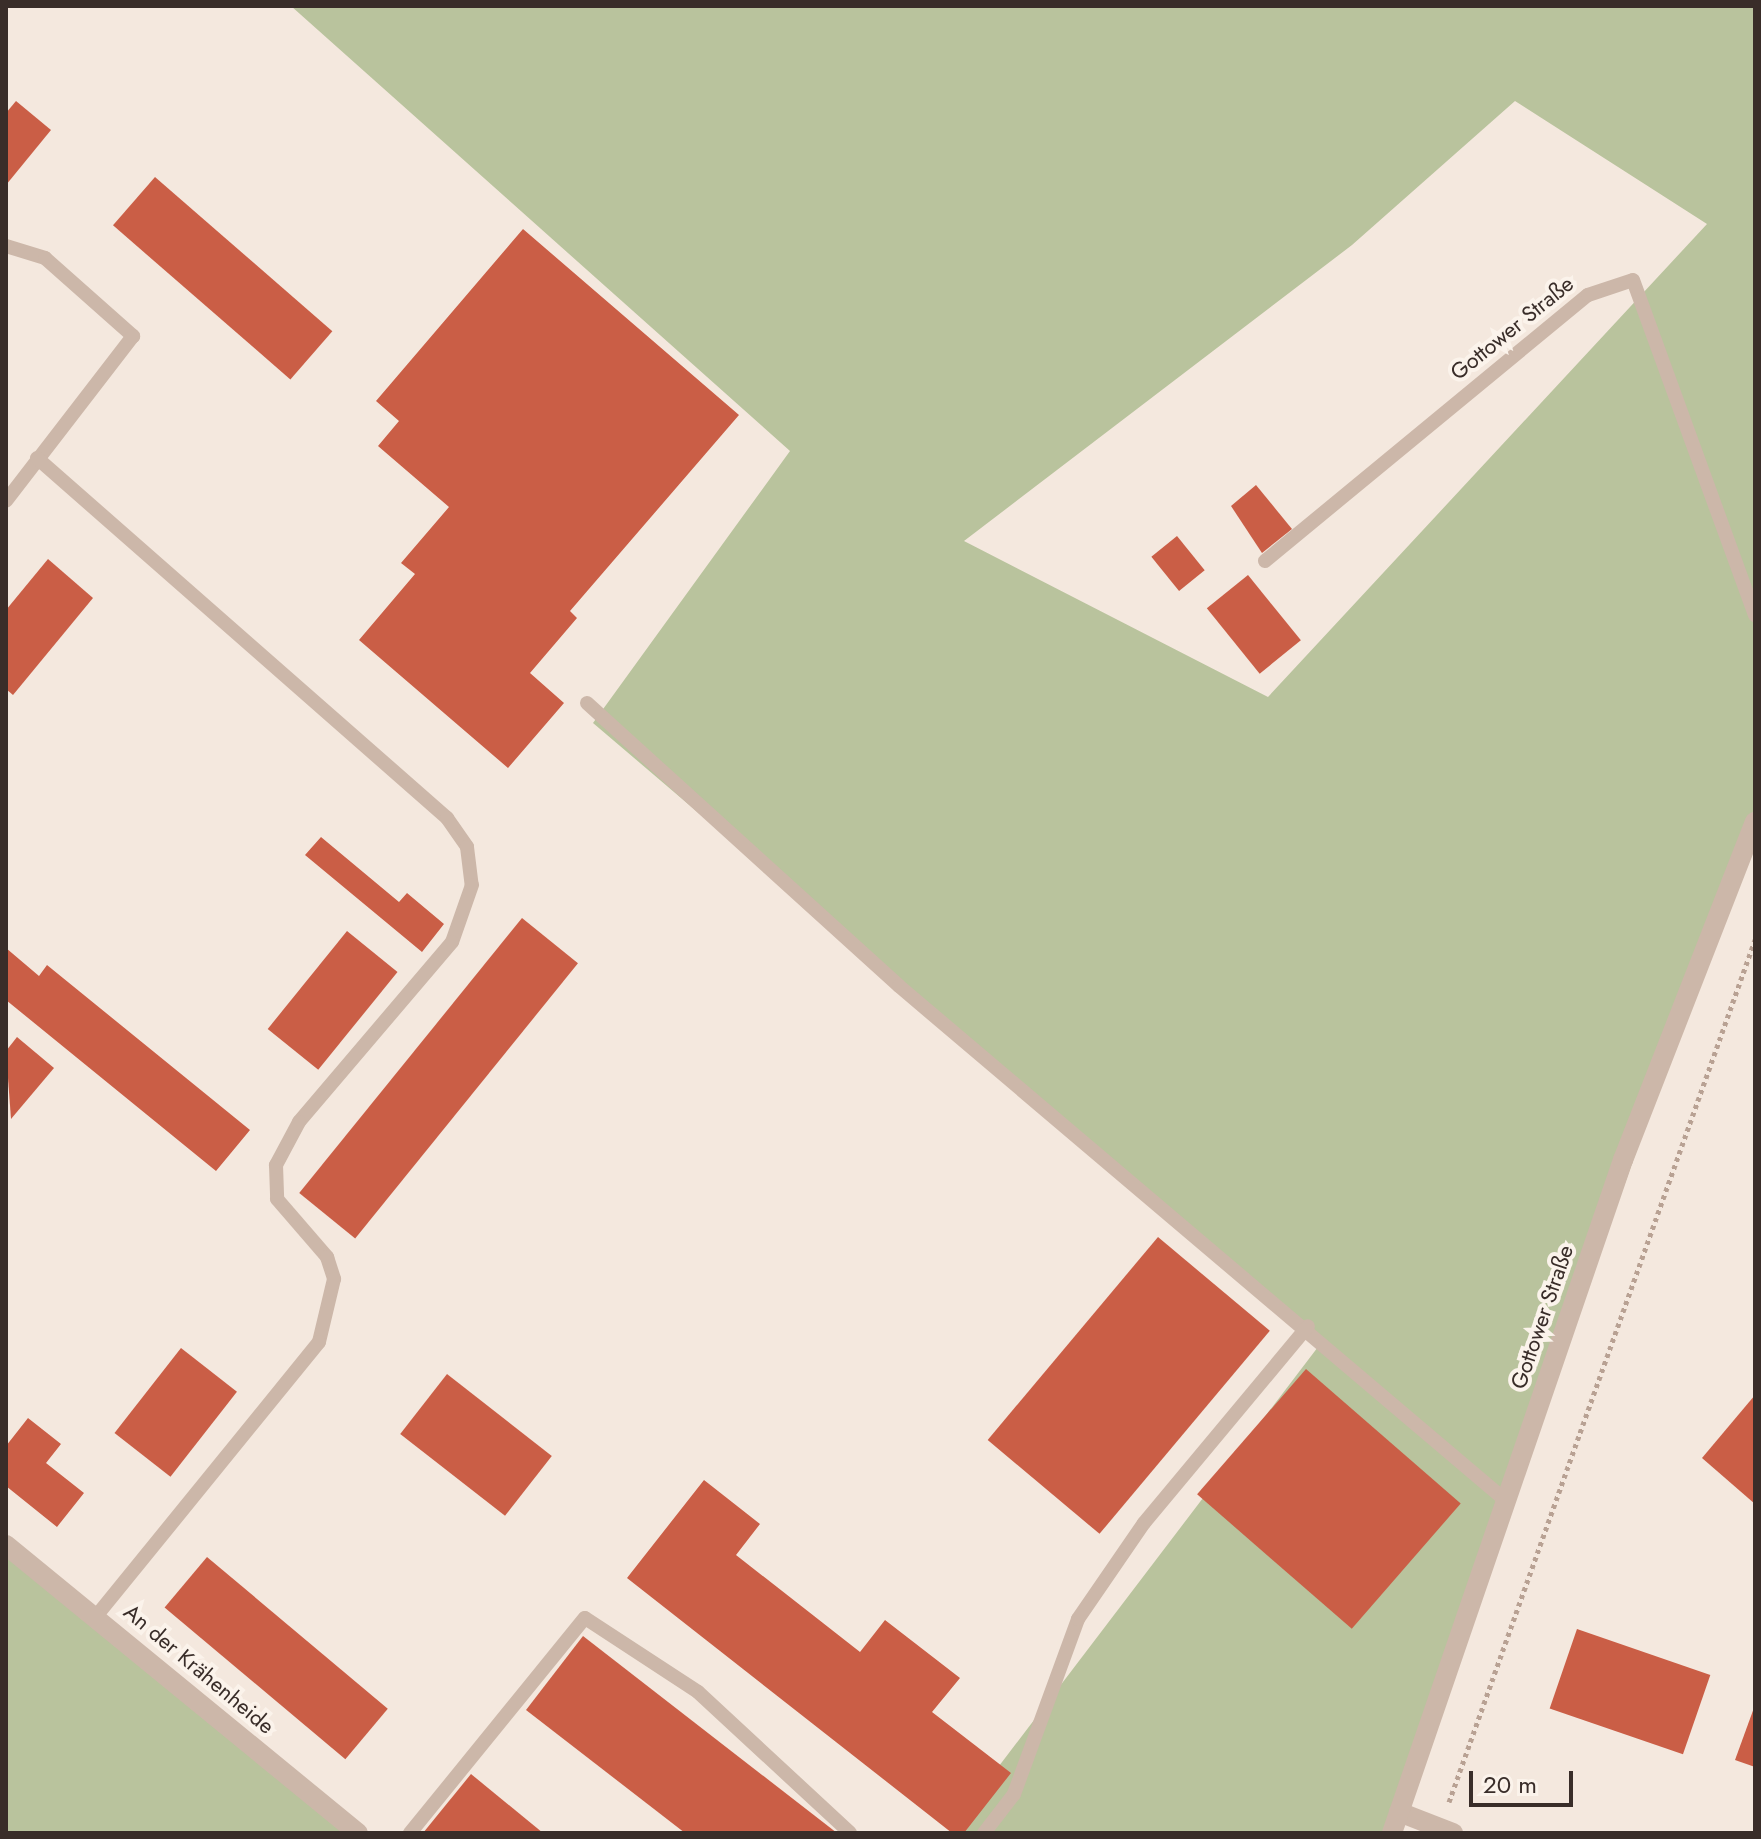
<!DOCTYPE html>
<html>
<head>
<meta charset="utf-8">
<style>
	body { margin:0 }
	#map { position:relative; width:1761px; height:1839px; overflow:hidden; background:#f4e8de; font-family:Jost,sans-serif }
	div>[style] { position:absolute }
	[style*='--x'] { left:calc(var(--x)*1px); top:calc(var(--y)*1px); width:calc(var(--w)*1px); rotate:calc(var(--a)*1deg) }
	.green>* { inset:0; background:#b9c39d }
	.building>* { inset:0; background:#ca5e46; transform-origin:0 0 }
	.path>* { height:5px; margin-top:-2.5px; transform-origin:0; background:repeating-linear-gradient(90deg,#b8a193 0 4px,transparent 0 8px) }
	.service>* { height:14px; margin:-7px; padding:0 7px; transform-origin:7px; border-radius:7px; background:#ccb7a9 }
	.minor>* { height:20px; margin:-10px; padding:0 10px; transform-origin:10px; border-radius:10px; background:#ccb7a9 }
	.tertiary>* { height:20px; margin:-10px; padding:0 10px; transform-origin:10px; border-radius:10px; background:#ccb7a9 }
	span { translate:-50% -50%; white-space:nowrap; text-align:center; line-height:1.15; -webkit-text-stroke:8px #fbf3eb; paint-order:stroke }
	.street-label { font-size:22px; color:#392d29 }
	.frame { position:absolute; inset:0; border:8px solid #392d29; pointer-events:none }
	.scale { position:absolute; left:1469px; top:1771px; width:104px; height:36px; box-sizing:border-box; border:4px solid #392d29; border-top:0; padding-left:10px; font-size:24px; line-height:28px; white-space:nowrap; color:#392d29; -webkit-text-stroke:6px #fbf3eb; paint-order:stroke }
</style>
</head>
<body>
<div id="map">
	<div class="green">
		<i style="clip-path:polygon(evenodd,291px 6px,1755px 6px,1755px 822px,1391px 1833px,948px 1833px,1321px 1343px,593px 723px,790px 451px,291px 6px,1515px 101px,1707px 224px,1268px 697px,964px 541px,1352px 245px,1515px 101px)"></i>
		<i style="clip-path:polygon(6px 1545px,358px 1833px,6px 1833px)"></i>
	</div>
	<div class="building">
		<i style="clip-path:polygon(16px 101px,51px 130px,6px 185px,6px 113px)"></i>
		<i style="left:155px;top:177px;width:235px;height:64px;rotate:41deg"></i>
		<i style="clip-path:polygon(523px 229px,739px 415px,570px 611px,577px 618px,530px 673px,564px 703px,508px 768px,359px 640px,415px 574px,401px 563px,449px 507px,378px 446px,399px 421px,376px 401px)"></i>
		<i style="clip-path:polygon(1256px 485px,1292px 529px,1262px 553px,1231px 506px)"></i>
		<i style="left:1177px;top:536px;width:44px;height:33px;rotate:51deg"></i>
		<i style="clip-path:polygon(48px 559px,93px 598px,13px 695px,6px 689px,6px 610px)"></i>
		<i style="left:1248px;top:575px;width:84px;height:53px;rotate:51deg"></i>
		<i style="clip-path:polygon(321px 837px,399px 902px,407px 893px,444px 924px,422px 952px,305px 855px)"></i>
		<i style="left:522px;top:918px;width:72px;height:354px;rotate:39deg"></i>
		<i style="left:347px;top:931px;width:65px;height:126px;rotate:39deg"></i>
		<i style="clip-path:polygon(6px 948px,39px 976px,47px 965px,250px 1130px,216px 1171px,6px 1000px)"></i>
		<i style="clip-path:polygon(17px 1037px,54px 1068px,11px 1119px,6px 1051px)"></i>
		<i style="left:1158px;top:1237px;width:146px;height:265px;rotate:40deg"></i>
		<i style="left:181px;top:1348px;width:71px;height:108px;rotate:38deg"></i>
		<i style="left:1306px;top:1369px;width:205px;height:166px;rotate:41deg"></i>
		<i style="left:447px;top:1374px;width:133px;height:76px;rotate:38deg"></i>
		<i style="clip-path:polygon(1755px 1395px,1755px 1504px,1702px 1458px)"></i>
		<i style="clip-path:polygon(28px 1418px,61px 1444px,46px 1463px,84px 1493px,57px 1527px,6px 1486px,6px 1446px)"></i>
		<i style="clip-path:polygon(704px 1480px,760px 1524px,736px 1555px,860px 1652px,885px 1620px,960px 1678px,932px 1712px,1011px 1773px,964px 1833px,952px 1833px,627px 1578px)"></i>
		<i style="left:207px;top:1557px;width:236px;height:66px;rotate:40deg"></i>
		<i style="left:1577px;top:1629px;width:141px;height:84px;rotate:19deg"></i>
		<i style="clip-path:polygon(583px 1636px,837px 1833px,685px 1833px,526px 1710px)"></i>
		<i style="clip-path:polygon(1755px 1705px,1755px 1767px,1735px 1760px)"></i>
		<i style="clip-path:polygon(471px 1774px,543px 1833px,423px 1833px)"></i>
	</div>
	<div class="path">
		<i style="--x:1449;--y:1802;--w:915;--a:-70.46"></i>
	</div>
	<div class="service">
		<i style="--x:6;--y:246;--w:41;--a:17.1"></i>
		<i style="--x:45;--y:258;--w:118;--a:41.6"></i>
		<i style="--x:133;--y:336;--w:208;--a:127.6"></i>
		<i style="--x:37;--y:458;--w:546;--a:41.28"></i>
		<i style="--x:447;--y:818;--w:35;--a:55"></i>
		<i style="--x:467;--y:847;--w:38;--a:83"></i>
		<i style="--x:472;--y:885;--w:60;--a:109.3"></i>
		<i style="--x:452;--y:942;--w:236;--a:130.4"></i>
		<i style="--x:299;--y:1122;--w:49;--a:118.1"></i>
		<i style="--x:276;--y:1165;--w:34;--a:88"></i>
		<i style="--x:277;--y:1199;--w:77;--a:49.2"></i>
		<i style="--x:327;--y:1257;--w:23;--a:72"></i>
		<i style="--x:334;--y:1279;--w:65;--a:103.4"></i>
		<i style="--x:319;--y:1342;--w:352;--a:129.1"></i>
		<i style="--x:1265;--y:561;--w:418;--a:-39.5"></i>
		<i style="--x:1588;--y:295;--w:47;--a:-18.4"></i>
		<i style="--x:1633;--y:280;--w:357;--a:70"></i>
		<i style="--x:587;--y:703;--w:421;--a:42.2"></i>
		<i style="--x:899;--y:986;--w:793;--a:40.3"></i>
		<i style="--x:410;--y:1833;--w:277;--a:-50.9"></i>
		<i style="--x:585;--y:1618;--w:135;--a:33.2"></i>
		<i style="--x:698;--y:1692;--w:207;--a:42.8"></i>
		<i style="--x:984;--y:1833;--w:49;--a:-52.4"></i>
		<i style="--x:1014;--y:1794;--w:186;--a:-69.9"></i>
		<i style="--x:1078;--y:1619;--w:116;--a:-55.5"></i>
		<i style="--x:1144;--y:1523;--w:256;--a:-50.2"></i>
	</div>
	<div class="minor">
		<i style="--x:6;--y:1545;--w:455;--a:39.3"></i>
		<i style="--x:1399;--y:1812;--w:58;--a:21.3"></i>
	</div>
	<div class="tertiary">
		<i style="--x:1392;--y:1833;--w:712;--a:-71.06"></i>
		<i style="--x:1623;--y:1160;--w:363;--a:-68.7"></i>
	</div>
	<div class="street-label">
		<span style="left:1512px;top:328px;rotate:-39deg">Gottower Straße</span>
		<span style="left:1542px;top:1317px;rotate:-71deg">Gottower Straße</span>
		<span style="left:199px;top:1669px;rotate:40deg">An der Krähenheide</span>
	</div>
	<div class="frame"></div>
	<div class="scale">20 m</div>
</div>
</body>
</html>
